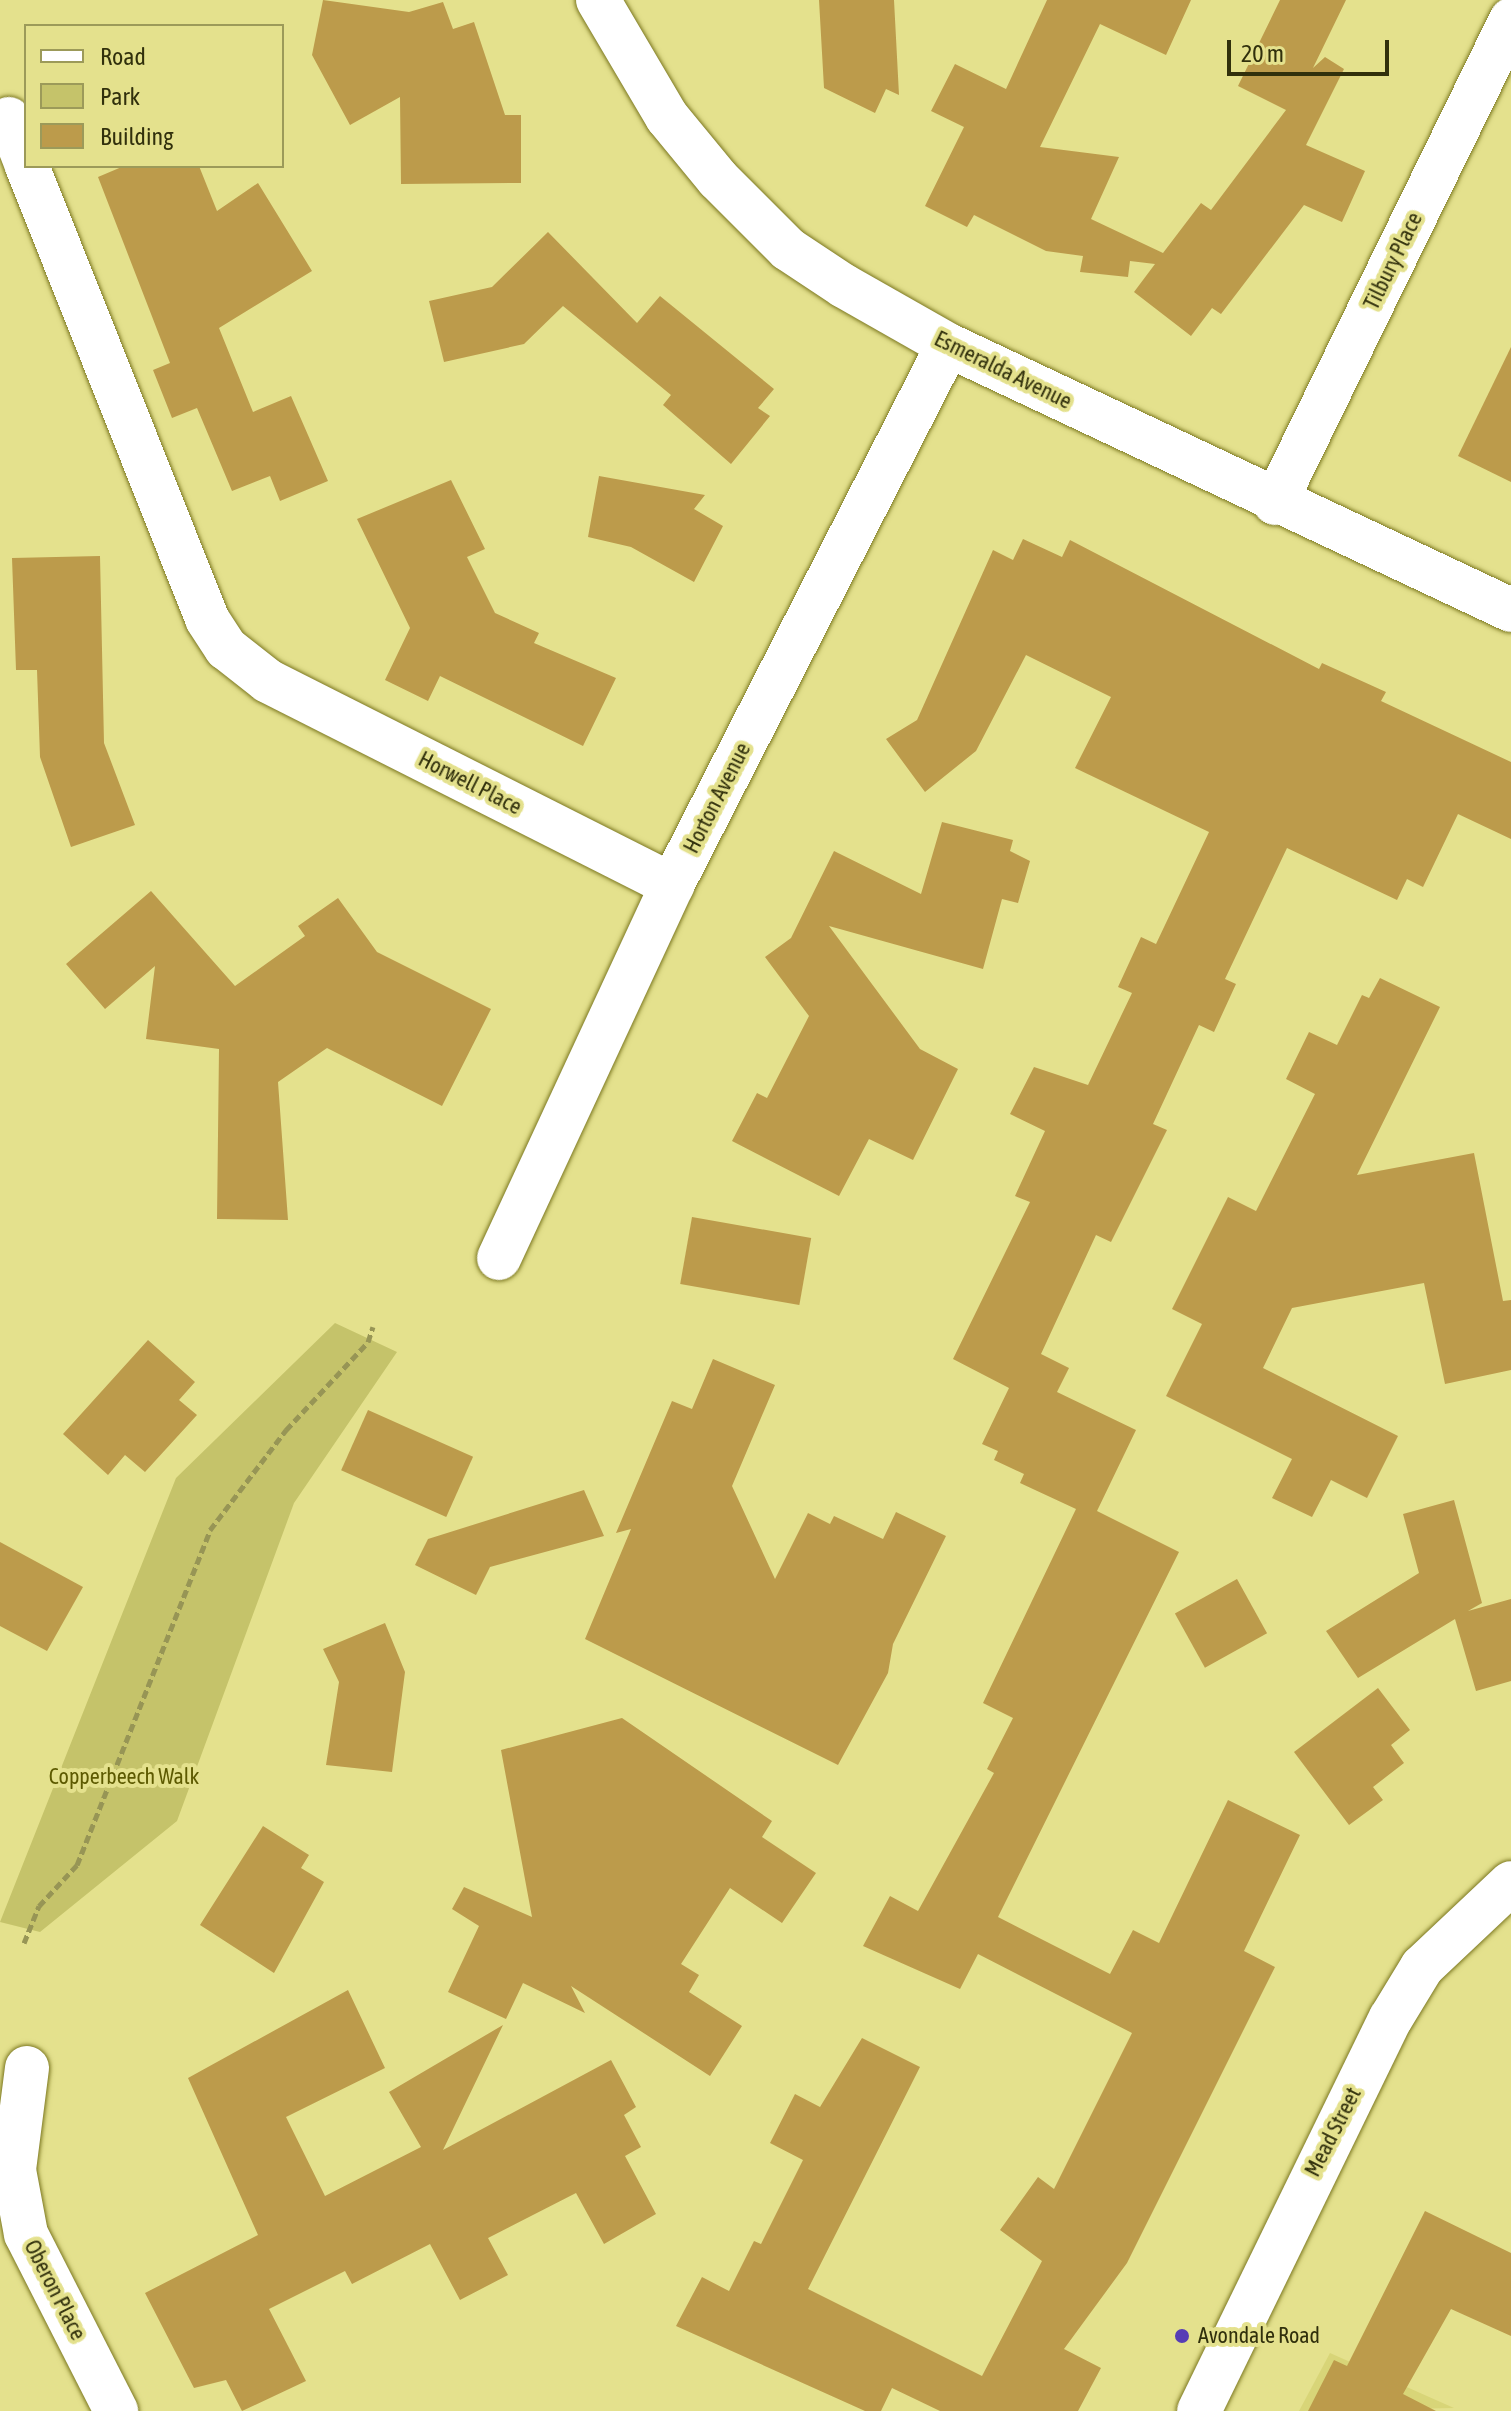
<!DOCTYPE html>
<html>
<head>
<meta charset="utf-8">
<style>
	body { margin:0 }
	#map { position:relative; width:1511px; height:2411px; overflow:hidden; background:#e4e18d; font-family:"Asap Condensed",sans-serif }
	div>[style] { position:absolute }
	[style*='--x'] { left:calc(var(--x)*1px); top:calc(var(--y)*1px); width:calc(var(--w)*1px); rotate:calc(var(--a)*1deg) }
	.built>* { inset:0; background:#d8d578 }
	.green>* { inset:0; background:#c5c36a }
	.building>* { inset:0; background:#bc9b4b; transform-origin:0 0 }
	.path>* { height:5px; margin-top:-2.5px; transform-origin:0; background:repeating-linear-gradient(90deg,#979555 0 8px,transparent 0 12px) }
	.roads { filter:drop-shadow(0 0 2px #7c7821) drop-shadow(0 0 2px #7c7821) }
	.minor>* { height:44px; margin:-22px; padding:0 22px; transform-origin:22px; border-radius:22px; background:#fff }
	.dots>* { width:22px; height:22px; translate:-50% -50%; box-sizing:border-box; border:4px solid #e4e18d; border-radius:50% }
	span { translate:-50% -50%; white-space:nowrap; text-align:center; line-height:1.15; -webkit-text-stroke:8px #e4e18d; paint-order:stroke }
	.street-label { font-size:22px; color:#31300c }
	.park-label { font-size:22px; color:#5d5a01 }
	.poi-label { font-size:22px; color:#31300c }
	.left { translate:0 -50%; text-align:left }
	.legend { position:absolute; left:24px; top:24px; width:260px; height:144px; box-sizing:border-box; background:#e4e18d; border:2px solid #9c9a59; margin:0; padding:10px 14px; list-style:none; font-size:24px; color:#31300c }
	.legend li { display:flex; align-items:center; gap:16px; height:40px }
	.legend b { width:40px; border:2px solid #9c9a59 }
	.scale { position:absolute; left:1227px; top:40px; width:162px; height:36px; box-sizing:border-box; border:4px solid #31300c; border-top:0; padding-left:10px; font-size:24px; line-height:28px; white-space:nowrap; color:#31300c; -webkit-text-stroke:6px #e4e18d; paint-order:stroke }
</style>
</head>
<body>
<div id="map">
	<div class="built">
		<i style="clip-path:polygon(1330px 2353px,1454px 2408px,1299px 2411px)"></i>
	</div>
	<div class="green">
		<i style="clip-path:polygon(335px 1323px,397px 1352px,294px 1503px,177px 1821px,40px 1932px,0 1922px,176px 1478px)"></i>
	</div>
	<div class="building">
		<i style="clip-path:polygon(323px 0,409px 12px,443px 2px,453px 29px,474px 22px,505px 115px,521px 115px,521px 183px,401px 184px,400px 97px,350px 125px,312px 55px)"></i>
		<i style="clip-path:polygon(819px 0,894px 0,899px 95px,886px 89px,875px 113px,824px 88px)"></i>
		<i style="clip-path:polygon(1047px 0,1191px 0,1166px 55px,1100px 24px,1040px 147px,1119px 157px,1091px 219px,1163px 253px,1201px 203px,1211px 210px,1286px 110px,1238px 86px,1280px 0,1346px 0,1313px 68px,1325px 57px,1344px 69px,1306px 145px,1365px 171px,1342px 222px,1304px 205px,1221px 314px,1212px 308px,1191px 336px,1134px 292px,1155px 264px,1130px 261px,1128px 277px,1080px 272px,1083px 256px,1046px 251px,974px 215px,967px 227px,925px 206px,964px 127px,931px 111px,955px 64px,1006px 89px)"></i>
		<i style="clip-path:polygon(124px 166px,199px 166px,217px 211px,258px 183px,312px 271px,219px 328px,253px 412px,291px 396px,328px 481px,280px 501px,270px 476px,232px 491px,197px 408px,172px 418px,153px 370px,170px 363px,98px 177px)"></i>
		<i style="clip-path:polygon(548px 232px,637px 323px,660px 296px,774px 389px,758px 408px,770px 416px,731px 464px,663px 405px,671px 395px,563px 306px,524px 344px,444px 362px,429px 301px,492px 287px)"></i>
		<i style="clip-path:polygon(1511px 347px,1511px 482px,1458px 456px)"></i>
		<i style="clip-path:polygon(599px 476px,705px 495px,694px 509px,723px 526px,694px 582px,631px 547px,588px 537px)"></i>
		<i style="clip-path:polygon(451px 480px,485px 549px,467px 557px,495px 613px,539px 633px,534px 643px,616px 678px,583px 746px,440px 676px,428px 701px,385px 680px,410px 628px,357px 519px)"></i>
		<i style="clip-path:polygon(1023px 539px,1062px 557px,1070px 540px,1319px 669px,1322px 663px,1386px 692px,1381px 701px,1511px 762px,1511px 839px,1458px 814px,1423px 887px,1407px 879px,1397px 900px,1287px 848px,1225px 979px,1236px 984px,1214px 1032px,1199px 1025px,1153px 1124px,1167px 1130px,1111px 1242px,1096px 1235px,1041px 1354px,1069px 1368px,1057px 1392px,1136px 1430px,1097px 1511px,1179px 1552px,998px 1917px,1110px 1974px,1133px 1930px,1159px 1943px,1228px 1800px,1300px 1835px,1244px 1951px,1275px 1967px,1127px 2263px,1064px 2349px,1101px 2368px,1078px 2411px,940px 2411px,892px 2388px,881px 2411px,865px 2411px,676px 2326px,702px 2277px,729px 2291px,754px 2241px,761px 2244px,803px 2160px,770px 2143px,795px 2094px,820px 2107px,862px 2038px,920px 2067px,808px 2289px,982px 2376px,1042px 2261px,1000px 2230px,1038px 2177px,1054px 2189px,1132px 2033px,978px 1954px,960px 1989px,863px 1946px,890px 1896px,918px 1911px,994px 1773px,987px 1769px,1013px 1718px,983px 1703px,1076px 1509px,1020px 1483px,1024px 1474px,994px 1460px,998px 1451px,982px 1444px,1009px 1388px,953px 1359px,1030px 1202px,1015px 1196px,1045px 1131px,1010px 1114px,1034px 1067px,1088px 1085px,1132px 993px,1118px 987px,1141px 937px,1156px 944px,1209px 832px,1075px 768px,1111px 697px,1026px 655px,976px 751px,925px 792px,886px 739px,917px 720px,993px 550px,1013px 560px)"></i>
		<i style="clip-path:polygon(100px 556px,104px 743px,135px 825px,71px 847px,40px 757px,37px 670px,16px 670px,12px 558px)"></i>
		<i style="clip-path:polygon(942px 822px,1013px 840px,1010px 851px,1030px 861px,1018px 903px,1002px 899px,983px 969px,829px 926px,920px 1049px,958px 1069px,913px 1160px,869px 1139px,839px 1196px,732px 1141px,757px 1093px,767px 1098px,809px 1016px,765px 957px,791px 938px,834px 851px,921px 894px)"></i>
		<i style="clip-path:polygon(151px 891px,235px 986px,305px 936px,298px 926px,338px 898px,377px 952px,491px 1009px,442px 1106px,327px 1048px,278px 1082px,288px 1220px,217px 1219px,219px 1049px,146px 1039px,155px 966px,105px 1009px,66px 964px)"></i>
		<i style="clip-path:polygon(1380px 978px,1440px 1007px,1357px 1175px,1474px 1153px,1503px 1301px,1511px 1300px,1511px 1370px,1445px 1384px,1424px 1283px,1292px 1308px,1263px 1368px,1398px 1436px,1367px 1498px,1331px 1480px,1312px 1517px,1272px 1498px,1292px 1459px,1166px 1396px,1202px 1324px,1172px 1309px,1228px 1197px,1256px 1211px,1315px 1094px,1286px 1079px,1309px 1032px,1337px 1045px,1362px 995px,1369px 998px)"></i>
		<i style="left:692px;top:1217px;width:121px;height:68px;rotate:10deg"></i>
		<i style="clip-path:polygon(148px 1340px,195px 1382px,179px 1400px,197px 1415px,145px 1472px,125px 1455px,108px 1475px,63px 1434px)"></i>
		<i style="clip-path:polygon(713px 1359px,775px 1385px,732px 1486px,775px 1579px,808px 1513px,830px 1524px,834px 1516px,883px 1539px,896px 1512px,946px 1536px,893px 1644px,888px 1673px,838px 1765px,585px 1639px,631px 1529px,616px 1533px,672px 1401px,692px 1409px)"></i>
		<i style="left:368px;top:1410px;width:115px;height:66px;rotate:24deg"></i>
		<i style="clip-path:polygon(584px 1490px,604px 1536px,490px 1567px,476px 1595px,415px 1565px,428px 1539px)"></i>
		<i style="clip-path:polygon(1454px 1500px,1482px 1603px,1468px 1611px,1511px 1599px,1511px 1681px,1476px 1691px,1455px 1619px,1358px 1678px,1326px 1631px,1419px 1573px,1403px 1514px)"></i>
		<i style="clip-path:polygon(0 1542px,83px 1587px,47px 1651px,0 1626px)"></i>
		<i style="left:1237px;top:1579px;width:62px;height:71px;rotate:61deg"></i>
		<i style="clip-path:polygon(385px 1623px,405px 1672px,392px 1772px,326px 1765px,339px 1682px,323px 1649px)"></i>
		<i style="clip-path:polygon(1378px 1688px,1410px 1730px,1391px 1745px,1404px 1763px,1373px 1787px,1383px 1800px,1349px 1825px,1294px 1752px)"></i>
		<i style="clip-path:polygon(622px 1718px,772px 1821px,762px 1837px,816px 1873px,782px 1923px,730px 1888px,681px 1964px,699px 1975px,689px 1992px,742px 2026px,710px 2076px,571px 1986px,585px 2013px,523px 1983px,506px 2019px,448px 1992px,479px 1926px,452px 1909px,464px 1887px,532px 1917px,501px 1750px)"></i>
		<i style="clip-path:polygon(263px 1826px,309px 1855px,301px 1868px,324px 1882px,274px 1973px,200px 1925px)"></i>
		<i style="clip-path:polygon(348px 1990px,385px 2068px,286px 2117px,325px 2196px,421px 2147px,389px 2092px,503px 2025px,443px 2150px,611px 2060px,636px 2107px,624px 2115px,641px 2147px,625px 2156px,656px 2214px,604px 2244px,576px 2193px,488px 2238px,508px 2275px,460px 2300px,430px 2244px,352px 2284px,345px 2271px,269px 2309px,306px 2381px,242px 2411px,226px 2380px,194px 2388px,145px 2293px,258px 2235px,188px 2078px)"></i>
		<i style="clip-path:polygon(1425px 2211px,1511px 2253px,1511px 2336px,1451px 2309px,1403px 2394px,1436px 2411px,1308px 2411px,1334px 2360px,1347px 2366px)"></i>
	</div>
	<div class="path">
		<i style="--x:24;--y:1943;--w:40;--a:-68"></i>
		<i style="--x:39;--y:1906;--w:56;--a:-47.2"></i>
		<i style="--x:77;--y:1865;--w:360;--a:-68.3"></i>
		<i style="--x:210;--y:1530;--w:126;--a:-52.8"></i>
		<i style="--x:286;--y:1430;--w:120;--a:-47"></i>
		<i style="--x:368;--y:1342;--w:16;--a:-72"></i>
	</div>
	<div class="roads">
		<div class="minor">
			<i style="--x:598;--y:0;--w:136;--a:59.5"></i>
			<i style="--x:667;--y:117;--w:80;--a:50.6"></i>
			<i style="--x:718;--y:179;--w:99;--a:45"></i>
			<i style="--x:788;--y:249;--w:67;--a:33.5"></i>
			<i style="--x:844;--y:286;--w:120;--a:29.6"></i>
			<i style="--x:948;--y:345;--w:622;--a:25.21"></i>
			<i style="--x:9;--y:119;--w:47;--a:68.9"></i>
			<i style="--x:27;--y:166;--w:487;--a:68.3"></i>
			<i style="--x:207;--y:619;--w:35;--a:57"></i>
			<i style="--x:226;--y:648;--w:53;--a:38.2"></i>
			<i style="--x:268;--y:681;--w:453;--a:26.8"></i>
			<i style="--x:1275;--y:503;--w:538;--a:-63.96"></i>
			<i style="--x:499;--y:1258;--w:411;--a:-65.1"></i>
			<i style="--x:672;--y:885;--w:606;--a:-62.93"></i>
			<i style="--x:27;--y:2068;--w:103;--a:97.3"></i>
			<i style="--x:14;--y:2170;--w:65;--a:79.4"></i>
			<i style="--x:26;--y:2234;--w:199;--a:63"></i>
			<i style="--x:1199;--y:2411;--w:437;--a:-64"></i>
			<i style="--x:1391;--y:2018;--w:60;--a:-58.7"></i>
			<i style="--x:1422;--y:1967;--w:122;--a:-43.3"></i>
		</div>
	</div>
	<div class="dots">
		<i style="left:1182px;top:2336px;background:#573db5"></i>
	</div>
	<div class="street-label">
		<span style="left:1393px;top:261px;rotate:-64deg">Tilbury Place</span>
		<span style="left:1003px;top:370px;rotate:26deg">Esmeralda Avenue</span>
		<span style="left:470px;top:783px;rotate:27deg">Horwell Place</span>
		<span style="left:717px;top:798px;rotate:-63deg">Horton Avenue</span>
		<span style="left:1333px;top:2132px;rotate:-63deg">Mead Street</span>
		<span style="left:55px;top:2290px;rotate:63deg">Oberon Place</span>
	</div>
	<div class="park-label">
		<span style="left:124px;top:1777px">Copperbeech Walk</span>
	</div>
	<div class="poi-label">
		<span class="left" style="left:1198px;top:2336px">Avondale Road</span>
	</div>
	<ul class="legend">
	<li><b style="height:10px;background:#fff"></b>Road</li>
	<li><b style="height:22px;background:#c5c36a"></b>Park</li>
	<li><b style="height:22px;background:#bc9b4b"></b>Building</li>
	</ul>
	<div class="scale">20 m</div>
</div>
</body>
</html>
